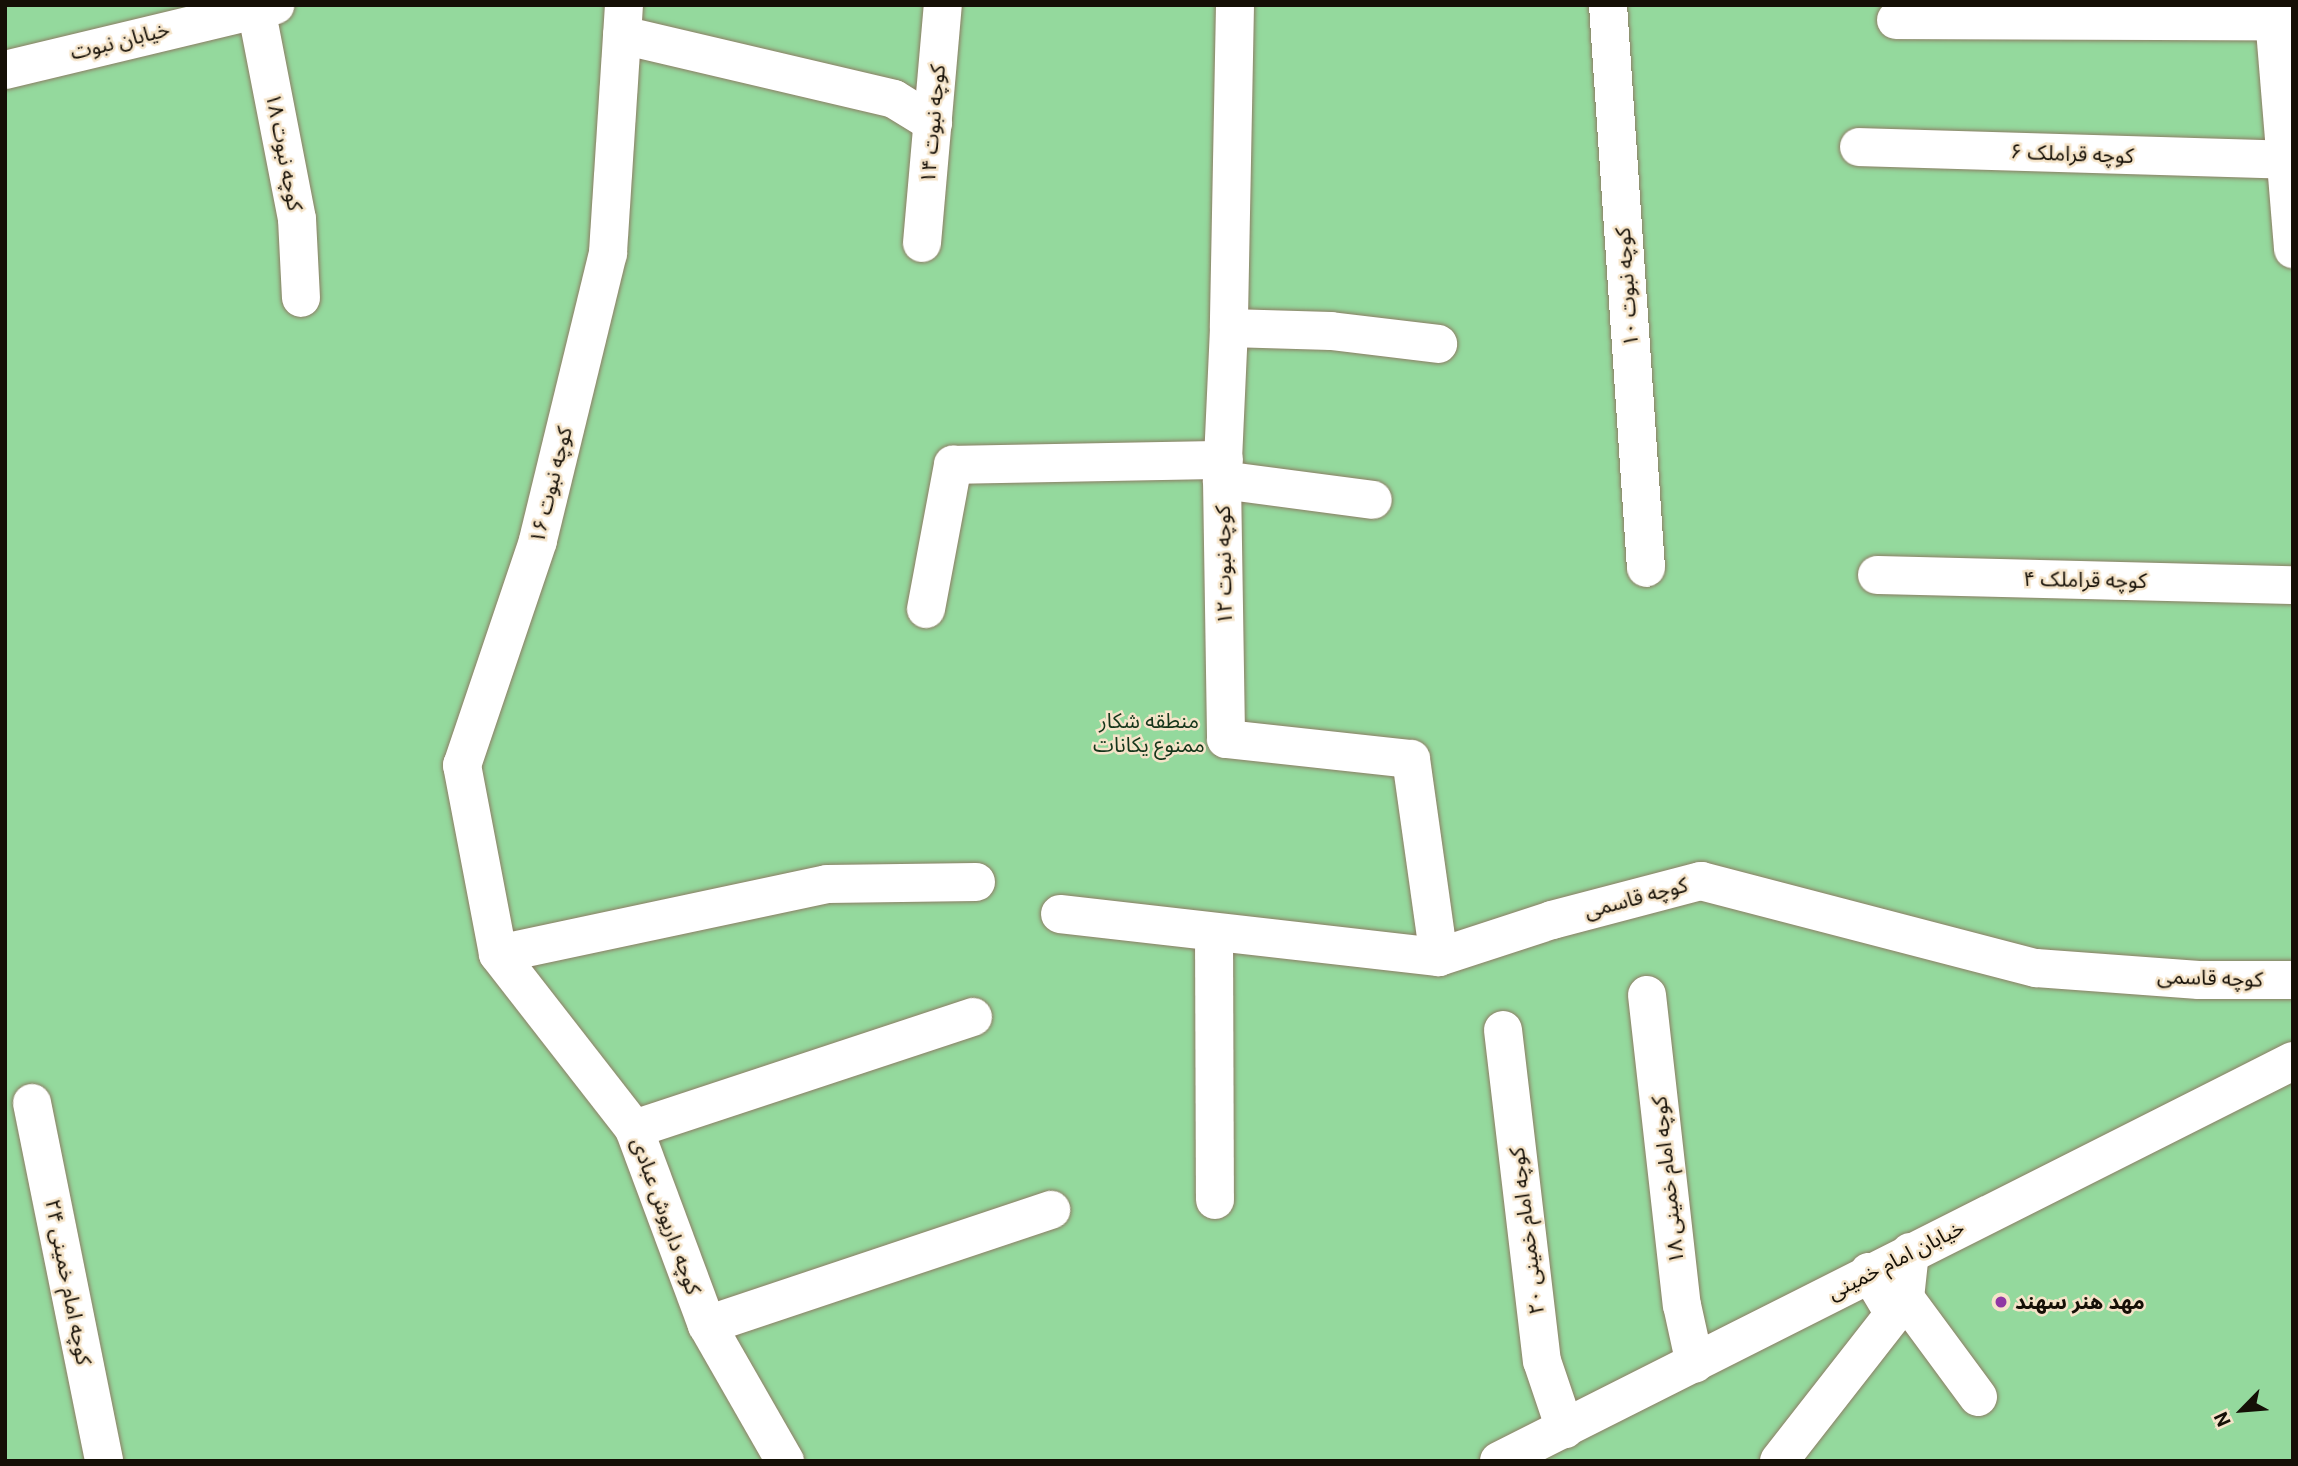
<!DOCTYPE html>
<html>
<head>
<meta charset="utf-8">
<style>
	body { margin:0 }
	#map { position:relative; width:2298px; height:1466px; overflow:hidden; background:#f5e4c9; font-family:Roboto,"Noto Sans Arabic",sans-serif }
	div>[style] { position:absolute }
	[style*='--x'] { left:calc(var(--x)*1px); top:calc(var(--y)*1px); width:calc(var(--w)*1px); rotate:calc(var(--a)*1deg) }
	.green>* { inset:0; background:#94d99d; transform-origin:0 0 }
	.roads { filter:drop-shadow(0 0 2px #8c7d64) drop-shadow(0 0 2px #8c7d64) }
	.street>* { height:38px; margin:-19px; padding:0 19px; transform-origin:19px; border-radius:19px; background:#fff }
	.secondary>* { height:38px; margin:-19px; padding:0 19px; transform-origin:19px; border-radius:19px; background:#fff }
	.dots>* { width:19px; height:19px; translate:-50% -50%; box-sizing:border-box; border:4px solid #f5e4c9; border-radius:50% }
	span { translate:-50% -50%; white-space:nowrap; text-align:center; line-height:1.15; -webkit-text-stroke:5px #f5e4c9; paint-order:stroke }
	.street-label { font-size:21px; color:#150f06 }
	.park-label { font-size:21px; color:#14351a }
	.poi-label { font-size:21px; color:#150f06; font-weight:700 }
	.left { translate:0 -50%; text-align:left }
	.frame { position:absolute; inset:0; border:7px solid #150f06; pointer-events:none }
	.north { position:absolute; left:2207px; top:1375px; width:70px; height:70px; -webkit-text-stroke:5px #f5e4c9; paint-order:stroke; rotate:245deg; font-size:19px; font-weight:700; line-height:28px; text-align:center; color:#150f06 }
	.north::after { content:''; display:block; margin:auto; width:24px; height:32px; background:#150f06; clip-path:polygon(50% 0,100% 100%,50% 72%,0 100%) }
</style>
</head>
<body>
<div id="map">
	<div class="green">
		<i style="left:5px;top:5px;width:2288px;height:1456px"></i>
	</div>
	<div class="roads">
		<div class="street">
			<i style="--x:624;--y:5;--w:249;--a:93.7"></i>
			<i style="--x:608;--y:253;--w:296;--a:103.7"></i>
			<i style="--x:538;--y:541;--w:237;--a:108.7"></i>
			<i style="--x:462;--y:765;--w:192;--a:79.2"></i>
			<i style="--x:498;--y:954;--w:222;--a:52.1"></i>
			<i style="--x:634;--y:1129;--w:209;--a:69.6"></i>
			<i style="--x:707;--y:1325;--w:157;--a:60.2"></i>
			<i style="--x:1235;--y:5;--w:323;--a:91.1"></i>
			<i style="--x:1229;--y:328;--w:152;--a:92.6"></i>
			<i style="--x:1222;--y:480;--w:259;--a:89.1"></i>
			<i style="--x:1226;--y:739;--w:186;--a:6.2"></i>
			<i style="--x:1411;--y:759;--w:200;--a:82"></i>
			<i style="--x:1608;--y:5;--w:564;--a:86.14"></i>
			<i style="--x:256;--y:8;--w:215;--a:79"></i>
			<i style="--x:297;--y:219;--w:79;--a:87.1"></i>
			<i style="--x:1896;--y:20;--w:378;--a:0.2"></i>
			<i style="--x:622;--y:35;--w:279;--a:13.2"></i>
			<i style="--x:894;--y:99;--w:46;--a:31.6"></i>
			<i style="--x:1859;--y:147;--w:426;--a:1.7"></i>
			<i style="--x:922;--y:243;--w:239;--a:-85"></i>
			<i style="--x:1229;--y:328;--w:102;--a:1.7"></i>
			<i style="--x:1331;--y:331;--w:108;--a:6.9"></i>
			<i style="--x:1222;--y:480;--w:152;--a:7.5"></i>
			<i style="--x:1877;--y:575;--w:416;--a:1.4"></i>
			<i style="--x:926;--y:609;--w:147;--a:-79.4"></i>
			<i style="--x:953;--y:465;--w:271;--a:-1.1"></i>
			<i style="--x:1060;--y:914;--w:381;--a:6.5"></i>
			<i style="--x:1439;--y:957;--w:119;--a:-18.1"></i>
			<i style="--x:1552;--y:920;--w:154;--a:-14.7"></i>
			<i style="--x:1701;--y:881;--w:346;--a:14.6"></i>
			<i style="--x:2036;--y:968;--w:163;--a:4.2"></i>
			<i style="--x:2199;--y:980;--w:94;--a:0"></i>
			<i style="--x:1214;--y:932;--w:268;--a:89.8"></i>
			<i style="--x:498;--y:954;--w:336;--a:-12"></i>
			<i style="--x:827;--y:884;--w:149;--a:-0.8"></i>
			<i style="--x:1647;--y:995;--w:312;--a:83.6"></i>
			<i style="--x:1682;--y:1305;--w:60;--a:77.6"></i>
			<i style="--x:1503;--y:1030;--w:333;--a:83.3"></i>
			<i style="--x:1542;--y:1361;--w:72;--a:71.3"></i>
			<i style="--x:32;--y:1103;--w:365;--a:78.6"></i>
			<i style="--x:634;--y:1129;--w:357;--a:-18.3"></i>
			<i style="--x:1910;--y:1252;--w:46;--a:96.2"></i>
			<i style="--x:1905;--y:1298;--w:123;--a:53.6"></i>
			<i style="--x:707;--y:1325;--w:363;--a:-18.5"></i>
			<i style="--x:1779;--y:1461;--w:187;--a:-52"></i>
			<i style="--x:1894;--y:1314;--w:49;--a:-120.8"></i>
		</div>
		<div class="secondary">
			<i style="--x:2273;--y:5;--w:245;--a:85.3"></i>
			<i style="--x:5;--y:70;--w:278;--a:-13.5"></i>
			<i style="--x:1499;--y:1461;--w:889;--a:-26.74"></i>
		</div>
	</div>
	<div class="dots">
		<i style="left:2001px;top:1302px;background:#9038a4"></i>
	</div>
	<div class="street-label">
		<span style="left:120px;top:41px;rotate:-14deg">خیابان نبوت</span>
		<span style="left:933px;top:124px;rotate:-85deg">کوچه نبوت ۱۴</span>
		<span style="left:284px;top:152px;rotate:79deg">کوچه نبوت ۱۸</span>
		<span style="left:2072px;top:154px;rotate:2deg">کوچه قراملک ۶</span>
		<span style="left:1627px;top:287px;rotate:-94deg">کوچه نبوت ۱۰</span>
		<span style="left:551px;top:485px;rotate:-76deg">کوچه نبوت ۱۶</span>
		<span style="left:1224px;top:565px;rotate:-91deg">کوچه نبوت ۱۲</span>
		<span style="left:2085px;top:580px;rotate:1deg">کوچه قراملک ۴</span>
		<span style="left:1636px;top:898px;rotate:-15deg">کوچه قاسمی</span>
		<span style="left:2210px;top:978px;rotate:2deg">کوچه قاسمی</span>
		<span style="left:1668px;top:1180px;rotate:-96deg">کوچه امام خمینی ۱۸</span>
		<span style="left:666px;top:1216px;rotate:70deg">کوچه داریوش عبادی</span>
		<span style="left:1527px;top:1231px;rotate:-97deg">کوچه امام خمینی ۲۰</span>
		<span style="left:1896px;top:1260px;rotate:-27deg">خیابان امام خمینی</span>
		<span style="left:68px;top:1282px;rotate:79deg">کوچه امام خمینی ۲۴</span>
	</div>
	<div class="park-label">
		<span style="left:1149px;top:733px">منطقه شکار<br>ممنوع یکانات</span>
	</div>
	<div class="poi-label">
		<span class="left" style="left:2015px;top:1302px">مهد هنر سهند</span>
	</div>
	<div class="frame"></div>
	<div class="north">N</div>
</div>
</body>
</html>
